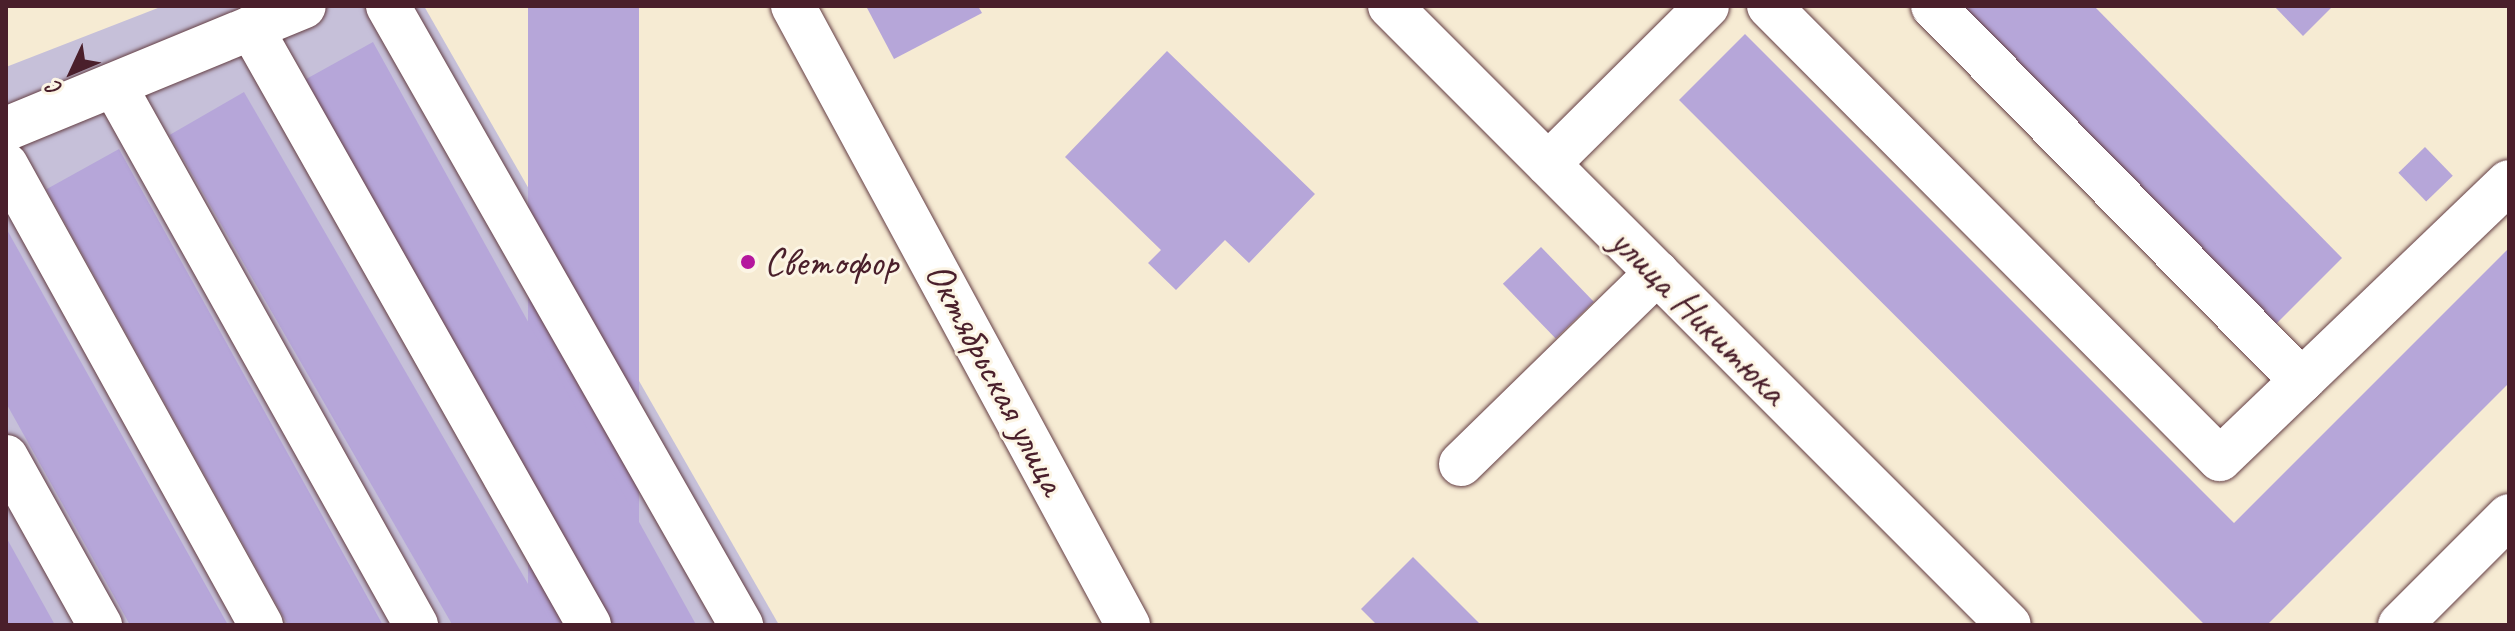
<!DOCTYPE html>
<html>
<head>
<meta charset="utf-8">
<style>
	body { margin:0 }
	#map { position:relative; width:2515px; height:631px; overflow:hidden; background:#f6ebd3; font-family:Caveat,sans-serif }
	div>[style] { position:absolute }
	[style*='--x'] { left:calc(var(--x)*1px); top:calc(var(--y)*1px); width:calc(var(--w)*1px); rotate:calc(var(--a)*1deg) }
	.industrial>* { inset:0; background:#c6c0d9 }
	.building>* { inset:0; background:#b6a6d9; transform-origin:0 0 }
	.roads { filter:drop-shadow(0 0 2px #643e44) drop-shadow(0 0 2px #643e44) }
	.minor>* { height:44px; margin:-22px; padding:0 22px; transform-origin:22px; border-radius:22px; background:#fff }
	.dots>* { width:22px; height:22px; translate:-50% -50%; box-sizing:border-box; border:4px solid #fcf5e5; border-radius:50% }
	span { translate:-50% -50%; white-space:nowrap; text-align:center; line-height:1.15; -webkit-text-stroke:6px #fcf5e5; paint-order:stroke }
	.poi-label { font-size:40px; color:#4a1f2b }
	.left { translate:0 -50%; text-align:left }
	.street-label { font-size:40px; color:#4a1f2b }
	.frame { position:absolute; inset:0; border:8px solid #4a1f2b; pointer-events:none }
	.north { position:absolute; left:32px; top:32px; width:80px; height:80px; -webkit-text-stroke:6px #fcf5e5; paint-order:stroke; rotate:226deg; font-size:22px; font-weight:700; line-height:32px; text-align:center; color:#4a1f2b }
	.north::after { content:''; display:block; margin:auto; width:28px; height:36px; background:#4a1f2b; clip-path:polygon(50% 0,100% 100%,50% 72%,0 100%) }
</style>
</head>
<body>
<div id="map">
	<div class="industrial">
		<i style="clip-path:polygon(163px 6px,424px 6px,779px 625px,6px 625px,6px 67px)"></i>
	</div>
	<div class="building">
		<i style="left:528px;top:6px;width:111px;height:651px"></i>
		<i style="clip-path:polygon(866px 6px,978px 6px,982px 13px,894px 59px)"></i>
		<i style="clip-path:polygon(1959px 6px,2094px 6px,2342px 258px,2274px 326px)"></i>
		<i style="clip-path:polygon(2274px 6px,2333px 6px,2303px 36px)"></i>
		<i style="clip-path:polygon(1745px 34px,2234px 523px,2509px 248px,2509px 383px,2267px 625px,2205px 625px,1679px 100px)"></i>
		<i style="left:373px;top:42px;width:669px;height:82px;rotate:61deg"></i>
		<i style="clip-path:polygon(1167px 51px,1315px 194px,1249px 263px,1225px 240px,1176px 290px,1148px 263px,1161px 250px,1065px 157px)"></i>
		<i style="left:244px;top:92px;width:615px;height:86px;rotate:60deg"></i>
		<i style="left:2425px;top:147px;width:40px;height:37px;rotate:46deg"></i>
		<i style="left:119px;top:149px;width:544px;height:83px;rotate:61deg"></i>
		<i style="clip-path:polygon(6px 228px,228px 625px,130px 625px,6px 403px)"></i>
		<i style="left:1541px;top:247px;width:76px;height:53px;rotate:46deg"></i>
		<i style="clip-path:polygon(6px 537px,55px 625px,6px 625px)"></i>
		<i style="clip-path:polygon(1413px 557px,1481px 625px,1377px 625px,1361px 609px)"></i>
	</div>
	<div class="roads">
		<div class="minor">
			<i style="--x:388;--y:6;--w:713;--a:60.3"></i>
			<i style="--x:793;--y:6;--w:704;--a:61.58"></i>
			<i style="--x:1390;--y:6;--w:875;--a:45"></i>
			<i style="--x:1769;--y:6;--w:639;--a:45.13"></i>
			<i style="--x:2220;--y:459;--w:400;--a:-43.8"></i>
			<i style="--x:1933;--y:6;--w:526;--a:45.46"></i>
			<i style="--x:251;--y:28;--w:686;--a:60.48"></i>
			<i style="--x:114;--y:85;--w:619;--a:60.78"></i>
			<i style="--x:6;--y:129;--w:322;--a:-22.4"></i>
			<i style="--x:1548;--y:164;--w:224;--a:-44.8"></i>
			<i style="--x:6;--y:165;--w:526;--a:61"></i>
			<i style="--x:6;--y:457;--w:193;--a:60.8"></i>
			<i style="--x:1461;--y:464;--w:274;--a:-44.3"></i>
			<i style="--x:2400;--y:625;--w:154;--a:-45"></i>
		</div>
	</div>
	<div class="dots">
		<i style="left:748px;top:262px;background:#b5179e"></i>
	</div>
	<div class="poi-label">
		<span class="left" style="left:764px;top:262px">Светофор</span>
	</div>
	<div class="street-label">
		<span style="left:1699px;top:316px;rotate:45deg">улица Никитюка</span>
		<span style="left:996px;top:378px;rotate:62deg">Октябрьская улица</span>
	</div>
	<div class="frame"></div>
	<div class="north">С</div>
</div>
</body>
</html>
